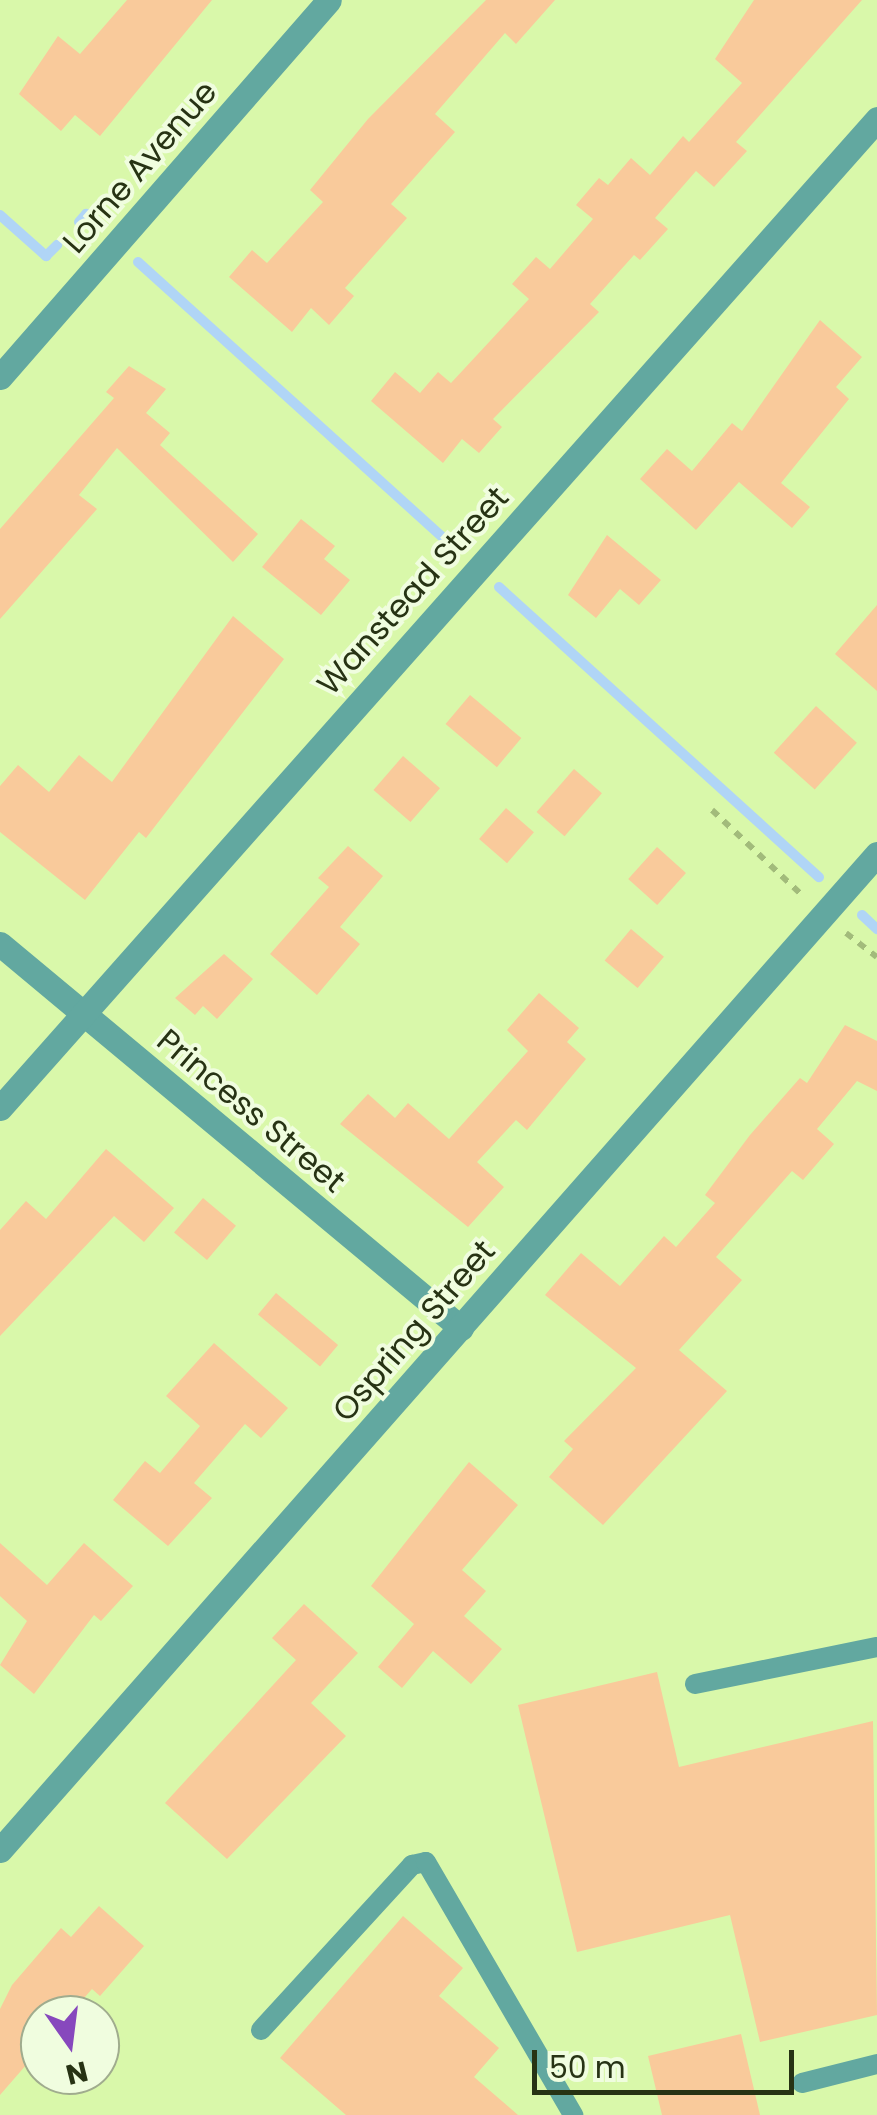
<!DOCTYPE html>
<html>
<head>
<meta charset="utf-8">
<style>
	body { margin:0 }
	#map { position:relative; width:877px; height:2115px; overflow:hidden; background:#d9f8aa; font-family:Poppins,sans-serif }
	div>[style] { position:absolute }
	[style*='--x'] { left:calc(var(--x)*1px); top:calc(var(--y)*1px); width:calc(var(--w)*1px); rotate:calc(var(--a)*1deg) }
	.stream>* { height:10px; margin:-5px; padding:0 5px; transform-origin:5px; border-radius:5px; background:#b0d5f6 }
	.building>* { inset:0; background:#f9ca9b; transform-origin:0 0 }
	.path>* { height:6px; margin-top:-3px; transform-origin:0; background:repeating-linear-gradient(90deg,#a2bb7b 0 8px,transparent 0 16px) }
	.lane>* { height:20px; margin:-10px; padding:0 10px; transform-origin:10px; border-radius:10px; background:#62a8a0 }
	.street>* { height:25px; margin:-12.5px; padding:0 12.5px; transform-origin:12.5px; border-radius:12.5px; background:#62a8a0 }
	span { translate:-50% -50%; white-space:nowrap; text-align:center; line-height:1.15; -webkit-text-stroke:8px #f0fddf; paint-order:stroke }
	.street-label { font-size:32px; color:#273314 }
	.north { position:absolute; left:20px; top:1995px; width:100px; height:100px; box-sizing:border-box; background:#f0fddf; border:2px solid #a0ac8e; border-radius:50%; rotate:166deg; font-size:28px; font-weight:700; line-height:40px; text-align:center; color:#273314 }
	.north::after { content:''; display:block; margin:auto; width:35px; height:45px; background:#8748bd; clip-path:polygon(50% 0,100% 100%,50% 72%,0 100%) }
	.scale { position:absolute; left:532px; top:2050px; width:262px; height:45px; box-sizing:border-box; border:5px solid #273314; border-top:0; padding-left:12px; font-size:30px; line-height:35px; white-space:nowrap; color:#273314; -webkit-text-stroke:8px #f0fddf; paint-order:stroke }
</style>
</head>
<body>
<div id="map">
	<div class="stream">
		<i style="--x:0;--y:215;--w:62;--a:41.7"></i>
		<i style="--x:46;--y:256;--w:16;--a:-45"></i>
		<i style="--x:79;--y:222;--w:11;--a:-49"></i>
		<i style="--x:86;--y:214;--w:13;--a:45"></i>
		<i style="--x:138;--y:262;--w:428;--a:42.1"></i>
		<i style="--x:499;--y:587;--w:432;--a:42.2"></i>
		<i style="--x:862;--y:915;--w:21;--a:43"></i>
	</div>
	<div class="building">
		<i style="clip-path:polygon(127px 0,212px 0,100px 136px,75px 115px,61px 131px,19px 94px,58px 36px,80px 54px)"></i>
		<i style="clip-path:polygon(486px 0,555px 0,516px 44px,505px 33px,435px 114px,455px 132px,391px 204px,407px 218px,345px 288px,354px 296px,329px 325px,311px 308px,292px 332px,229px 277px,252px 250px,267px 263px,323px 202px,310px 190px,368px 119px)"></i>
		<i style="clip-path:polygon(754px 0,862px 0,736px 142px,747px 151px,714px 187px,696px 171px,655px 218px,668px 229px,640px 260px,634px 255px,590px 304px,599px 312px,493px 419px,502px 427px,479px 453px,462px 439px,443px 463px,371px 401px,395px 372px,420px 393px,438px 372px,451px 383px,529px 299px,512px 284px,536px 257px,550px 269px,593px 219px,576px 205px,599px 178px,608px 185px,631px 158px,650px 175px,683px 136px,689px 142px,742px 83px,715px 59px)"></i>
		<i style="clip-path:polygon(820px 320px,862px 357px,836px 387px,849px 399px,781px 483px,810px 507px,792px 528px,739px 482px,696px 530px,640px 479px,667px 449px,692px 471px,732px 423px,742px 431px)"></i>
		<i style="clip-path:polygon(129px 366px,166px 389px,146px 413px,170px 433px,160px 445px,258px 534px,233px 562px,117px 448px,79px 495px,97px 509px,0 619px,0 529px,114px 398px,106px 392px)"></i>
		<i style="clip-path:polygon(301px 519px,335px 546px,324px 559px,350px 580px,321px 615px,262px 567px)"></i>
		<i style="clip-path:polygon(607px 535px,661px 580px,639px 605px,620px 589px,596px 618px,568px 595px)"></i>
		<i style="clip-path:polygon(877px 605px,877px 691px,835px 654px)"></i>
		<i style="clip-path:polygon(233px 616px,284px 659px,146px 838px,139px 832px,85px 900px,0 832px,0 786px,18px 765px,49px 792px,79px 755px,112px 782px)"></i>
		<i style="left:470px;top:695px;width:67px;height:38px;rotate:40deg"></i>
		<i style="left:816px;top:706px;width:55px;height:63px;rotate:42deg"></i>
		<i style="left:403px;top:756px;width:49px;height:45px;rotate:41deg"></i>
		<i style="left:574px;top:769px;width:37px;height:57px;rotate:41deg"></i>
		<i style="left:506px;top:808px;width:37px;height:41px;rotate:41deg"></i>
		<i style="clip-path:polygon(348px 846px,383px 876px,340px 927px,360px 944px,317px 995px,270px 954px,329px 887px,318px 878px)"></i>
		<i style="left:657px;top:847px;width:39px;height:43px;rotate:42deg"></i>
		<i style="left:631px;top:929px;width:43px;height:41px;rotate:40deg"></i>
		<i style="clip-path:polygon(224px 954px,253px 979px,217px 1019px,203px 1006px,195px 1015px,175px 998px)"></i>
		<i style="clip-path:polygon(539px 993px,579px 1028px,567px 1042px,586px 1059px,527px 1130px,516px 1120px,477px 1162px,504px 1187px,468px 1227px,340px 1124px,368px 1094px,395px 1118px,408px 1103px,449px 1139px,528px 1051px,507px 1030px)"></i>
		<i style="clip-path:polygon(845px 1025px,877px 1041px,877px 1091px,857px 1081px,817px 1129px,834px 1144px,803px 1180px,792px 1171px,716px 1257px,742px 1280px,679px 1350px,727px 1391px,603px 1525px,549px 1477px,573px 1449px,564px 1441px,636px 1368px,545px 1295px,581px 1253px,620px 1286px,664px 1236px,676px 1247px,715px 1203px,705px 1195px,750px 1135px,800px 1078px,807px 1083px)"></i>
		<i style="clip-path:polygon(106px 1149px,174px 1208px,144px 1242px,114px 1216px,0 1336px,0 1230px,26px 1201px,46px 1219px)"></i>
		<i style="left:203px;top:1198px;width:43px;height:45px;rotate:40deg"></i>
		<i style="left:276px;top:1293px;width:81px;height:28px;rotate:40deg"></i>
		<i style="clip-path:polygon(214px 1343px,288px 1408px,261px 1438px,245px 1424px,194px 1483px,212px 1498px,168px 1546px,113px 1500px,145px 1461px,160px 1473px,200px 1426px,166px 1396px)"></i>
		<i style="clip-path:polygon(469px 1462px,518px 1505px,462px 1570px,486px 1591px,464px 1616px,502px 1649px,471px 1684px,433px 1651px,402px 1688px,378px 1667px,414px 1624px,371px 1586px)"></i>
		<i style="clip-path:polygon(0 1543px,47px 1585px,84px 1543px,133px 1586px,101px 1621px,94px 1615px,34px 1694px,0 1665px,27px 1621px,0 1596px)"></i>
		<i style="clip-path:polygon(304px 1604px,358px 1653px,311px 1703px,346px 1736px,227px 1859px,165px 1803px,296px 1660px,272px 1638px)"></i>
		<i style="clip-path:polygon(657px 1672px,679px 1767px,873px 1721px,877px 2015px,760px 2042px,730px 1915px,577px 1952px,518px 1705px)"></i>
		<i style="clip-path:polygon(99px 1906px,144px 1946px,100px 1996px,92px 1989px,69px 2015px,40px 2015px,40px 2049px,0 2095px,0 2009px,12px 1985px,61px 1928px,71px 1937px)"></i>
		<i style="clip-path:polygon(403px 1916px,463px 1968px,439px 1996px,499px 2048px,474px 2077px,518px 2115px,346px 2115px,280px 2058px)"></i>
		<i style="clip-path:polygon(741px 2034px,760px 2115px,662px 2115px,648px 2056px)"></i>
	</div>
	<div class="path">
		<i style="--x:712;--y:810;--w:125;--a:43.4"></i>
		<i style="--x:846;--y:933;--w:39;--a:38"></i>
	</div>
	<div class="lane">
		<i style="--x:695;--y:1684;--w:186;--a:-11.5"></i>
		<i style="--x:261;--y:2030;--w:224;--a:-47.5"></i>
		<i style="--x:412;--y:1865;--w:14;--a:-12"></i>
		<i style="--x:426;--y:1862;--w:293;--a:59.8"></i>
		<i style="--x:802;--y:2083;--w:77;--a:-14.2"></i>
	</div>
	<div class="street">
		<i style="--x:0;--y:377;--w:500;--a:-48.89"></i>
		<i style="--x:0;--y:944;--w:600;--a:39.79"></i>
		<i style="--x:0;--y:1108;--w:1322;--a:-48.43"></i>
		<i style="--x:0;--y:1850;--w:1327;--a:-48.64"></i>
	</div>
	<div class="street-label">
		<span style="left:140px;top:167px;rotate:-49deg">Lorne Avenue</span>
		<span style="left:413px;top:591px;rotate:-48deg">Wanstead Street</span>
		<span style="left:251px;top:1111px;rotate:40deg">Princess Street</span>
		<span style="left:414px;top:1331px;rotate:-49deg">Ospring Street</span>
	</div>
	<div class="north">N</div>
	<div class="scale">50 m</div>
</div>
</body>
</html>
